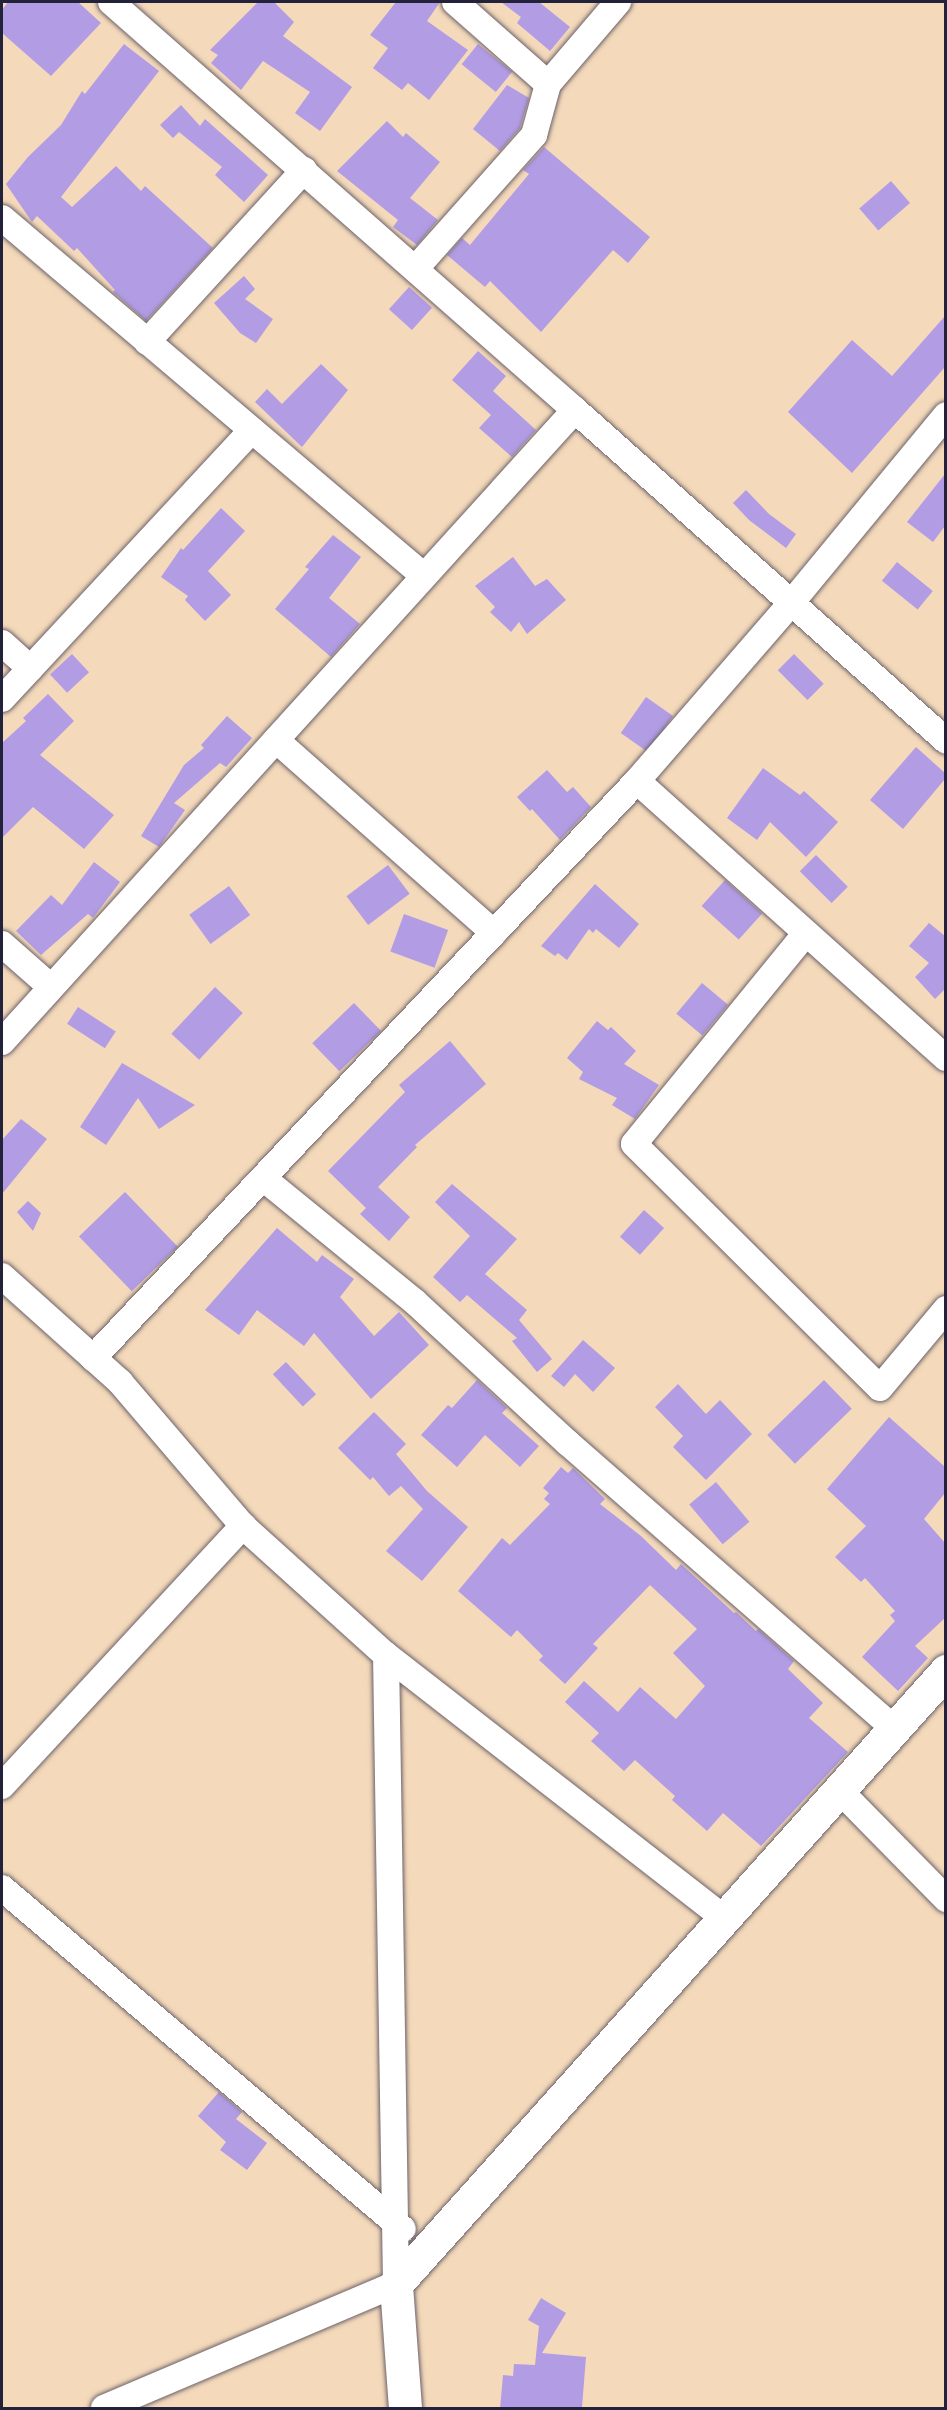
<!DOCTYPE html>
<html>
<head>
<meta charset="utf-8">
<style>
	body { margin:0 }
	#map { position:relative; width:947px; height:2410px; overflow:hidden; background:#f4d9bb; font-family:"Gochi Hand",sans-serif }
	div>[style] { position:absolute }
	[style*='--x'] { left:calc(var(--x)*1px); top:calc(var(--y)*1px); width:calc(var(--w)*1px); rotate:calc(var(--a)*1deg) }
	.building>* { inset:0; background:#b29de5; transform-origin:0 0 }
	.roads { filter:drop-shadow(0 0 2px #6c6268) drop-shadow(0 0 2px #6c6268) }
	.street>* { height:26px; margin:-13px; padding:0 13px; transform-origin:13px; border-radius:13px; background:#fff }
	.secondary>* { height:33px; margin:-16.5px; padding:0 16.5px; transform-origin:16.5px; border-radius:16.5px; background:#fff }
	span { translate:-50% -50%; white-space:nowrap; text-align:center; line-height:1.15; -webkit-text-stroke:4.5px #f6f6f2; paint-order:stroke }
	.frame { position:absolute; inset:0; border:3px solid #22223b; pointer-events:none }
</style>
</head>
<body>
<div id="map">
	<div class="building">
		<i style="clip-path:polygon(8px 2px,78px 2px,101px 23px,51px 76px,2px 33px,2px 10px)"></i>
		<i style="clip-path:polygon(258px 2px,274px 2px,294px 22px,283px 36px,352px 87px,320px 131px,295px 113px,310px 92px,263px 61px,241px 90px,211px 63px,218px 55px,210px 50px)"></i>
		<i style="clip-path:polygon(396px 2px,440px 2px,427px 21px,468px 50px,429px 100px,408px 83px,402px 90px,373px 68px,388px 48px,370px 35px)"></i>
		<i style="clip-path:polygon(501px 2px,539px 2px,570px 27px,550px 51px,517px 23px,521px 17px)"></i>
		<i style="clip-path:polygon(124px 44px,159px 71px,61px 197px,72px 207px,116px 166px,141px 191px,145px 186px,213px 248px,146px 321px,113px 292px,115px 290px,77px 248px,74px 251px,37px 216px,32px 222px,6px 184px,28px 157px,61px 125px,82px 91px,85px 94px)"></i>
		<i style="left:478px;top:44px;width:44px;height:26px;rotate:39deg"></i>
		<i style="clip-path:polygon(507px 85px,529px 98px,520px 128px,500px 151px,473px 129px)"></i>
		<i style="clip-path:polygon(181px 105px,200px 126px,205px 119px,268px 175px,244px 202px,215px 175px,222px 167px,179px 132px,173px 138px,160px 125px)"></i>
		<i style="clip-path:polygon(387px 121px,403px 137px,406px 133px,440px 162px,410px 198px,438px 220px,417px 245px,393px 227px,398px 220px,337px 171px)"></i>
		<i style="clip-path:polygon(544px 147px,650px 237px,628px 263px,613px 250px,541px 332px,490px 281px,485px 287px,447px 255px,462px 238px,470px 245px,529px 174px,523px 170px)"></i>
		<i style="left:891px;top:181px;width:29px;height:42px;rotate:49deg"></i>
		<i style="clip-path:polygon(244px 276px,255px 289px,245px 299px,273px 319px,256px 343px,240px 333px,214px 303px)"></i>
		<i style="left:409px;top:287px;width:31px;height:30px;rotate:42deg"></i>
		<i style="clip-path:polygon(945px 316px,945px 367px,852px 473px,788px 412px,852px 340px,892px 376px)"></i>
		<i style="clip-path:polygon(478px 351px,506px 376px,493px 391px,536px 430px,512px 457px,479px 428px,491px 415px,452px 380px)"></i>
		<i style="clip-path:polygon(321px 364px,348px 390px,302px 447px,255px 402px,267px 389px,282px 404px)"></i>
		<i style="clip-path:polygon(945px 474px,945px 526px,933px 542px,907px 522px)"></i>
		<i style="clip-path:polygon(746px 490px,769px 514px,796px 534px,786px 548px,749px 520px,733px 503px)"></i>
		<i style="clip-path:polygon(221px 508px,245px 531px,208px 571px,231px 595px,205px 621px,185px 600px,188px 596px,161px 577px,181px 548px,183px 550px)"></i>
		<i style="clip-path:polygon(333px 535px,361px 557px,329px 598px,360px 624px,331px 657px,275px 609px,309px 569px,305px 567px)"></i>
		<i style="clip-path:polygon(513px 557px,535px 586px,547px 579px,566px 600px,527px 634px,519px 622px,511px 632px,490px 612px,495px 607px,475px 586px)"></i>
		<i style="left:897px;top:562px;width:46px;height:24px;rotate:39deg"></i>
		<i style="left:72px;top:654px;width:25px;height:30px;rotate:47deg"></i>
		<i style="left:794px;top:654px;width:42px;height:23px;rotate:45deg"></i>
		<i style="clip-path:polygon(48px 694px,74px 721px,40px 755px,114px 815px,84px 849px,33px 807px,2px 838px,2px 743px,26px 721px,23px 718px)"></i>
		<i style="left:646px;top:697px;width:33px;height:44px;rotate:35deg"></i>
		<i style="clip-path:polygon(227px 716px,252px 738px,226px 767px,220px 763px,174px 803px,185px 810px,159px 847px,141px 836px,184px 765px,204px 748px,201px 745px)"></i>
		<i style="clip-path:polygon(916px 747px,945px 773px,945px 779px,903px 829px,870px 800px)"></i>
		<i style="clip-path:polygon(763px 768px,800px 795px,804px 791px,838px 822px,806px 857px,770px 822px,757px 840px,727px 818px)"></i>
		<i style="clip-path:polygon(547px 770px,567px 792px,573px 787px,591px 807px,560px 840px,532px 809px,530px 811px,517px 797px)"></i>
		<i style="left:816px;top:855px;width:45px;height:23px;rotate:45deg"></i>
		<i style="clip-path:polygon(94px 862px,120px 882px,93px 918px,88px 914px,41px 955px,16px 931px,51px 895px,62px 905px)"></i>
		<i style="left:388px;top:865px;width:36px;height:52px;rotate:53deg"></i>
		<i style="left:725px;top:880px;width:50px;height:35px;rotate:42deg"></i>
		<i style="clip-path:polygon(595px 884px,639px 924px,619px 948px,596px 929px,593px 933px,589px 929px,567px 960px,558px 953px,555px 956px,541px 946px)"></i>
		<i style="left:229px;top:886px;width:36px;height:49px;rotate:54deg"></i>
		<i style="left:404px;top:914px;width:47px;height:40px;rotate:20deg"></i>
		<i style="clip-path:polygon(929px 923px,945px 936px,945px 989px,935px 999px,915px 977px,929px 963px,909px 946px)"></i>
		<i style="left:702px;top:983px;width:34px;height:40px;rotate:40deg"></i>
		<i style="left:215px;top:987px;width:38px;height:64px;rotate:43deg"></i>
		<i style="left:354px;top:1003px;width:39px;height:58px;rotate:46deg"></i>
		<i style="left:78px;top:1007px;width:45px;height:20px;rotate:33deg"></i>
		<i style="clip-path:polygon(597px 1021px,608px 1030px,611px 1027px,636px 1051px,624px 1064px,659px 1085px,635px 1119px,612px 1105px,617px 1098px,579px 1079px,583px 1072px,567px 1058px)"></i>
		<i style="clip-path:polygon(450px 1041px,486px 1084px,415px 1145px,417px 1147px,378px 1187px,410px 1217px,389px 1241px,360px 1214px,366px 1208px,328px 1171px,405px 1092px,399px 1085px)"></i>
		<i style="clip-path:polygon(122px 1063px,141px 1074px,195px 1105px,159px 1129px,138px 1098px,106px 1145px,80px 1127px)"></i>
		<i style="clip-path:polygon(21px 1119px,47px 1139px,2px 1194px,2px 1140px)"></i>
		<i style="clip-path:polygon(452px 1184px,517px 1239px,485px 1274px,527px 1310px,519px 1320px,552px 1359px,537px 1372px,512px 1341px,517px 1338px,467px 1295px,460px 1302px,433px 1277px,470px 1236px,435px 1202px)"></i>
		<i style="left:125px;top:1192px;width:76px;height:64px;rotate:46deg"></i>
		<i style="clip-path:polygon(28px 1201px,41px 1213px,33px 1231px,17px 1212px)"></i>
		<i style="left:644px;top:1210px;width:27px;height:36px;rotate:42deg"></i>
		<i style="clip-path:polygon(277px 1228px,317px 1262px,322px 1255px,354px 1279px,340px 1297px,374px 1336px,399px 1312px,429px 1345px,371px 1399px,314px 1333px,304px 1346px,257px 1310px,239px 1335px,205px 1310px)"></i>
		<i style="clip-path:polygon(583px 1340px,615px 1368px,593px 1392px,575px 1374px,564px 1387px,551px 1376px)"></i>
		<i style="left:286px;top:1362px;width:44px;height:18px;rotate:47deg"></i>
		<i style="clip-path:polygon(477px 1380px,507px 1408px,502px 1413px,539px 1446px,520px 1467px,485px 1435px,457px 1467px,421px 1435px,448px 1405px,452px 1408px)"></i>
		<i style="left:824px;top:1380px;width:40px;height:79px;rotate:46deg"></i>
		<i style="clip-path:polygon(678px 1384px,706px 1414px,720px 1400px,752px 1434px,706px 1480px,673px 1447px,683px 1436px,655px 1407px)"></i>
		<i style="clip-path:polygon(374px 1412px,406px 1444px,396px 1454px,427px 1491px,468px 1527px,422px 1581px,386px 1551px,423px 1509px,401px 1486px,389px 1496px,373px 1477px,370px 1480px,338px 1448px)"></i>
		<i style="clip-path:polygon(889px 1417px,945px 1467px,945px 1493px,924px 1519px,945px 1543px,945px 1618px,915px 1646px,928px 1658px,898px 1691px,862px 1657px,895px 1621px,890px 1615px,895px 1611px,865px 1578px,861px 1582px,835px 1557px,866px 1526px,827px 1489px)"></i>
		<i style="clip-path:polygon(561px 1467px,568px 1473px,573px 1468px,605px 1499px,600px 1504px,641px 1536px,676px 1570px,681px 1564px,734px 1613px,736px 1612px,756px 1631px,758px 1629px,794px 1661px,788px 1669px,823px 1703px,809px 1718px,848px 1752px,761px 1846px,723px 1813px,707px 1831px,672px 1800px,675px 1796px,635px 1760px,624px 1771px,591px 1741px,599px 1733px,565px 1702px,584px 1681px,618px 1712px,640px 1687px,676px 1719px,705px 1686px,673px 1653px,697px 1629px,650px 1585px,593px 1644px,598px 1648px,565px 1684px,539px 1660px,543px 1656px,517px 1630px,511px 1637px,458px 1591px,502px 1538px,510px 1545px,550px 1504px,544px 1499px,549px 1493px,543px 1488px)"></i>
		<i style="left:716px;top:1482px;width:52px;height:35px;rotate:50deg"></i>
		<i style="clip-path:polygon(219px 2092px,242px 2112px,236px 2119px,267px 2143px,247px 2170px,220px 2150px,226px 2142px,198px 2116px)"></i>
		<i style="clip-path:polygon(541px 2298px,566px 2313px,542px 2353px,586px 2357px,582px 2407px,500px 2409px,503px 2375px,513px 2376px,514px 2364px,535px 2365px,539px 2326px,528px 2320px)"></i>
	</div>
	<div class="roads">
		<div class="street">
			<i style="--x:111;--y:2;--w:618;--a:41.33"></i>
			<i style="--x:575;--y:410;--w:497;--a:41.7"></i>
			<i style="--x:455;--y:2;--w:124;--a:41.4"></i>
			<i style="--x:2;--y:218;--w:553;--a:40.31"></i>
			<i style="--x:416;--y:268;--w:178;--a:-48.4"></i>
			<i style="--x:534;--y:135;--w:53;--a:-74.6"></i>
			<i style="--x:548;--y:84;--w:108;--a:-49.5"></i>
			<i style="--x:147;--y:342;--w:233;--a:-47.6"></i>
			<i style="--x:2;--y:643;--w:38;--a:42"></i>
			<i style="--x:2;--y:699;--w:367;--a:-47.1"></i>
			<i style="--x:276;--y:740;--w:291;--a:41.5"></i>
			<i style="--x:637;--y:781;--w:415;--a:41.9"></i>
			<i style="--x:806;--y:933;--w:272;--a:129.2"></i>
			<i style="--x:634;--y:1144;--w:346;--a:44.8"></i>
			<i style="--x:880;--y:1388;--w:103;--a:-50.1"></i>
			<i style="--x:2;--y:944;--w:65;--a:41.3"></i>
			<i style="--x:2;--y:1042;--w:853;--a:-47.8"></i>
			<i style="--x:263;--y:1178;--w:196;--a:39.2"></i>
			<i style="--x:415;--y:1302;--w:208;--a:42.7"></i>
			<i style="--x:568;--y:1443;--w:433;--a:41.2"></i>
			<i style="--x:2;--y:1276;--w:159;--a:41.9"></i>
			<i style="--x:120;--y:1382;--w:189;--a:49.5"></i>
			<i style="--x:243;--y:1526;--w:193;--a:42.1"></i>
			<i style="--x:386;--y:1655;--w:427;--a:37.9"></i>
			<i style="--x:93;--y:1358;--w:793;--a:-46.69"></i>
			<i style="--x:637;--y:781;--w:237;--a:-49.1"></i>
			<i style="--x:792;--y:602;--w:242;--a:-50.5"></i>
			<i style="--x:2;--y:1786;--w:355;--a:-47.2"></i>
			<i style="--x:839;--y:1790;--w:153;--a:45.5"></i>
			<i style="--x:2;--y:1888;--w:526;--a:40.38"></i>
			<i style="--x:104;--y:2408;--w:317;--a:-23"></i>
			<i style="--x:396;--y:2284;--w:629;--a:-90.91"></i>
		</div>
		<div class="secondary">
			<i style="--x:405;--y:2408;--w:124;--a:-94.2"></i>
			<i style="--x:396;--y:2284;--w:824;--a:-48.1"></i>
		</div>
	</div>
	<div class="frame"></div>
</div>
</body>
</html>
